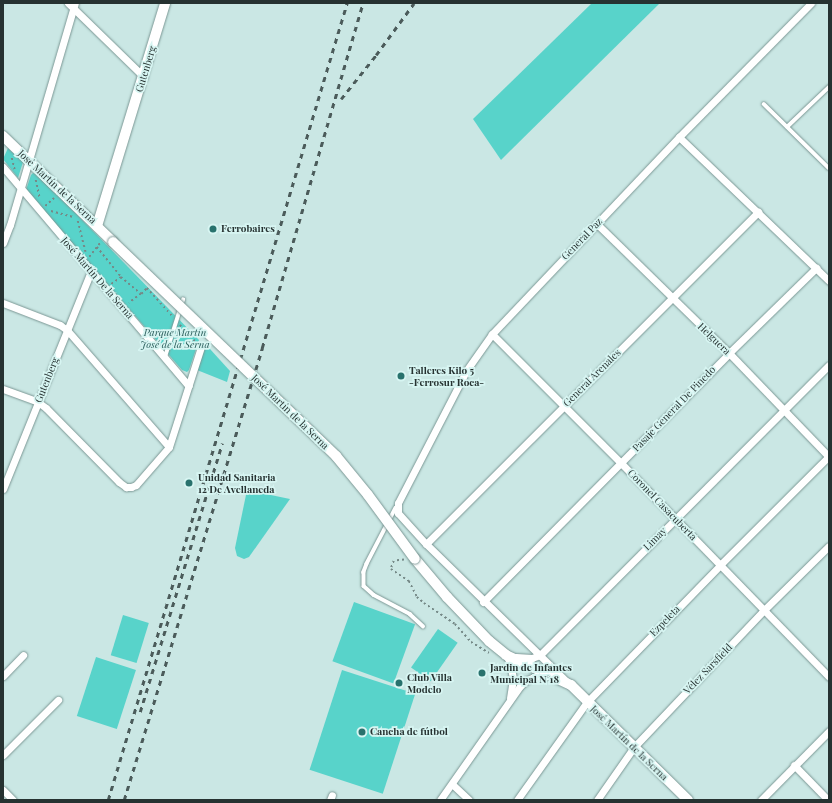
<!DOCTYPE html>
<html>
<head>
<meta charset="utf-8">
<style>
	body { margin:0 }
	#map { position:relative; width:832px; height:803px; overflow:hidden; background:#cae7e4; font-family:"Playfair Display",serif }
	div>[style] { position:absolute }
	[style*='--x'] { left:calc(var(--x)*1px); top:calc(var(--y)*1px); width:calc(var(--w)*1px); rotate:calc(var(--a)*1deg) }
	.green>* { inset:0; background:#58d3ca; transform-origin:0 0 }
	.path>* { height:1.5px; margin-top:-0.75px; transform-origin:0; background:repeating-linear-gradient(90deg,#758987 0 2px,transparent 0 5px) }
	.roads { filter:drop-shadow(0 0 1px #7b9794) drop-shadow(0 0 1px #7b9794) }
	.lane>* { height:3.5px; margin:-1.75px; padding:0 1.75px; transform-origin:1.75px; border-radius:1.75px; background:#fff }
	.street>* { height:7px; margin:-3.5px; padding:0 3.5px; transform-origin:3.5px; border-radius:3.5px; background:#fff }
	.secondary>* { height:10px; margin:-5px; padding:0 5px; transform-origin:5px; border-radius:5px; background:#fff }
	.rail>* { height:2.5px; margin-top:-1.25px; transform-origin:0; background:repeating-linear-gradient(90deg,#4b5b5a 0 5px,transparent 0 10px) }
	.bridges { filter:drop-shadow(0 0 1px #7b9794) drop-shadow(0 0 1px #7b9794) }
	.secondary-bridge>* { height:10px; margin:-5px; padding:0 5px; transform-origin:5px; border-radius:5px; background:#fff }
	.dots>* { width:11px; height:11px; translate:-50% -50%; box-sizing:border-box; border:2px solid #d7f5f2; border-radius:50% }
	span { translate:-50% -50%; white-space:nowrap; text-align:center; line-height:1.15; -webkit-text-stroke:3.5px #d7f5f2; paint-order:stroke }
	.street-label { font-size:10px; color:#263231 }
	.poi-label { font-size:10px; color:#263231; font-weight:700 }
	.left { translate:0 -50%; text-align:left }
	.park-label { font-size:10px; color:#2d615e; font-style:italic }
	.frame { position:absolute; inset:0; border:4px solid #263231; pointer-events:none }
</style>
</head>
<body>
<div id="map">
	<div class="green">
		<i style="clip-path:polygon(592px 3px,660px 3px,501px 160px,473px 119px)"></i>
		<i style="clip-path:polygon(8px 148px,23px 162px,18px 178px,3px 159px)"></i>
		<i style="clip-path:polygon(33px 173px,37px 174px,98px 236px,199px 340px,189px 370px,187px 372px,182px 370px,26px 190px,31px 175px)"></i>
		<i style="clip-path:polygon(205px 348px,210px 349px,230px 371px,227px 382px,197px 370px)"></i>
		<i style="clip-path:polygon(247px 490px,290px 499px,249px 557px,244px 559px,237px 556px,235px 548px)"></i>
		<i style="left:354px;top:602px;width:65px;height:63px;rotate:20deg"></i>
		<i style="left:123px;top:615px;width:27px;height:42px;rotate:17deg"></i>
		<i style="left:438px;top:629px;width:24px;height:47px;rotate:35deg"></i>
		<i style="left:96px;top:657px;width:42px;height:62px;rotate:18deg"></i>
		<i style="left:342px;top:670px;width:77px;height:105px;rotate:18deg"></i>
	</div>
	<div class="path">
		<i style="--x:12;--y:158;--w:12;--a:76"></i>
		<i style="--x:36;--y:180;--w:19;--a:78"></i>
		<i style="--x:45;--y:206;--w:12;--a:-42"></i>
		<i style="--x:51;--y:211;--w:24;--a:15"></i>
		<i style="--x:78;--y:221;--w:32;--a:76"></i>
		<i style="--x:97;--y:247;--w:38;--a:51"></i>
		<i style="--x:121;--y:277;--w:26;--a:40"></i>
		<i style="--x:141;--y:294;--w:15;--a:143"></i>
		<i style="--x:89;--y:257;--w:18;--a:-52"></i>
		<i style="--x:111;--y:284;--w:12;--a:-35"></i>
		<i style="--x:141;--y:294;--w:8;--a:-45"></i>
		<i style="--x:147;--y:288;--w:38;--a:48"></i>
		<i style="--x:180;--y:325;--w:25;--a:47"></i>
		<i style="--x:404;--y:560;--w:10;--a:174"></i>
		<i style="--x:394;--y:561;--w:9;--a:111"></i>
		<i style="--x:391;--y:569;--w:22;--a:34"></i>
		<i style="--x:409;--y:581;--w:18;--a:63"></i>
		<i style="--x:417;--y:597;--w:9;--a:41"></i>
		<i style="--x:424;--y:603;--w:37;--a:34"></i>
		<i style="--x:455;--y:624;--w:24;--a:48"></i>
		<i style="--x:471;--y:642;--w:21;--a:31"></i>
	</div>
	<div class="roads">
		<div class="lane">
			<i style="--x:764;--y:104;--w:91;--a:44.6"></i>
			<i style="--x:787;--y:127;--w:58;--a:-43.6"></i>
			<i style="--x:165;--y:357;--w:60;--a:-72.5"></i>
			<i style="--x:396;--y:508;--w:63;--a:117.4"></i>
			<i style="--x:367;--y:564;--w:9;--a:111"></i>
			<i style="--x:364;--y:572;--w:14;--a:90"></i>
			<i style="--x:364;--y:586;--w:13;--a:42"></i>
			<i style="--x:374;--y:595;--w:41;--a:27.8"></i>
			<i style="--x:410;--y:614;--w:18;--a:43"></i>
		</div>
		<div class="street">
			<i style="--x:68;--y:3;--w:106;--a:44.2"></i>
			<i style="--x:679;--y:137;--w:208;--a:43.8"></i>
			<i style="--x:3;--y:167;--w:287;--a:49.7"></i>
			<i style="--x:597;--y:224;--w:185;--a:44.3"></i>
			<i style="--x:729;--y:353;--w:144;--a:46.1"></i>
			<i style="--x:3;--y:243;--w:19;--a:-69"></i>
			<i style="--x:10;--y:225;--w:231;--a:-73.7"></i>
			<i style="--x:3;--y:303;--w:61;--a:21.1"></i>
			<i style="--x:60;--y:325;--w:9;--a:36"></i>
			<i style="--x:67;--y:330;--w:155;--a:48.9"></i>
			<i style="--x:492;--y:334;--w:182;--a:45"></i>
			<i style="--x:621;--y:463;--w:298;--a:45.8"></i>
			<i style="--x:3;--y:389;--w:37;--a:20"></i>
			<i style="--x:38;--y:402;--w:10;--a:37"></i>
			<i style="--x:46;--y:408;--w:104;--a:45.4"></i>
			<i style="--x:119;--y:482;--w:9;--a:36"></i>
			<i style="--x:126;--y:487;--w:5;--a:0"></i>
			<i style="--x:131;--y:487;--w:5;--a:-22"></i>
			<i style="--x:136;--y:485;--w:50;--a:-49"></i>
			<i style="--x:169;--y:447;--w:105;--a:-72.3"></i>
			<i style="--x:3;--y:489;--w:235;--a:-68"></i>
			<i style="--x:426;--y:544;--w:470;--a:-45"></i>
			<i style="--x:483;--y:602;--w:350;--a:-45.3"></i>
			<i style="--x:729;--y:353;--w:122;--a:-44.3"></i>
			<i style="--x:506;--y:655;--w:9;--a:63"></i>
			<i style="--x:510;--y:663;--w:16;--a:79"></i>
			<i style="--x:513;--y:679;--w:19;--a:99"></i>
			<i style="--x:516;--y:657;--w:16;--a:4"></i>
			<i style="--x:532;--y:658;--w:9;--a:-21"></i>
			<i style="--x:540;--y:655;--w:409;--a:-45.1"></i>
			<i style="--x:3;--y:676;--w:29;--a:-46"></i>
			<i style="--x:566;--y:681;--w:196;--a:-135.6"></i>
			<i style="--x:426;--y:544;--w:42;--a:-132.1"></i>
			<i style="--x:398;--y:513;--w:10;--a:-90"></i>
			<i style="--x:398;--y:503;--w:148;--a:-62.7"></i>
			<i style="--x:466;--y:371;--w:45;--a:-54.9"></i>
			<i style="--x:492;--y:334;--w:272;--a:-46.5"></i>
			<i style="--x:679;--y:137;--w:188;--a:-45.4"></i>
			<i style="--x:3;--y:755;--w:78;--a:-45"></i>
			<i style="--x:794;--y:765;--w:49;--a:45.8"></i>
			<i style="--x:452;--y:784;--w:23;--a:43"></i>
			<i style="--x:3;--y:790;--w:14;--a:45"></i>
			<i style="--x:330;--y:800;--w:5;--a:-68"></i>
			<i style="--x:440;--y:800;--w:139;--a:-54.9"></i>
			<i style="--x:520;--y:686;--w:9;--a:-41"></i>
			<i style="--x:527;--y:680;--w:8;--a:-23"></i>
			<i style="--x:534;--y:677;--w:16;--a:-4"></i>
			<i style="--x:517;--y:800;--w:120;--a:-54.5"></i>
			<i style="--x:587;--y:702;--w:191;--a:-45.8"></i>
			<i style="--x:720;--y:565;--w:154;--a:-45"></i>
			<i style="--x:597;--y:800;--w:65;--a:-55.1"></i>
			<i style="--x:634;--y:747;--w:189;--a:-46.5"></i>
			<i style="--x:764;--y:610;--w:91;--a:-44.6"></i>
			<i style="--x:761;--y:800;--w:97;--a:-45.4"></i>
		</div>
		<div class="secondary">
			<i style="--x:3;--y:136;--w:153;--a:43.9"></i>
			<i style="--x:97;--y:226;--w:233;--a:-73"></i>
			<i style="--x:415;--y:559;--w:50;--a:49.9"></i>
			<i style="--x:447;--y:597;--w:61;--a:46.3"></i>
			<i style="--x:489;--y:641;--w:22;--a:39"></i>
			<i style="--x:506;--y:655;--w:72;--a:24.8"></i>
			<i style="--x:571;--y:685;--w:164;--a:44.5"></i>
		</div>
	</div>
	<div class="rail">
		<i style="--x:341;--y:99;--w:56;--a:-51.5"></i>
		<i style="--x:376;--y:55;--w:64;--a:-53.8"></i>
		<i style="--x:140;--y:712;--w:281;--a:-73"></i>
		<i style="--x:108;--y:800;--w:832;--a:-73.31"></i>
		<i style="--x:124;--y:800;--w:473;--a:-73"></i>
		<i style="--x:262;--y:348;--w:359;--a:-73.7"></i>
	</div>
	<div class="bridges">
		<div class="secondary-bridge">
			<i style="--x:113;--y:242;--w:309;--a:43.8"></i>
			<i style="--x:336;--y:456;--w:50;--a:50.6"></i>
			<i style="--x:368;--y:495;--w:79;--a:53.7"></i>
		</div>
	</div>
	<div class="dots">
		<i style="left:213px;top:229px;background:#28726d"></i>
		<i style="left:401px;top:376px;background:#28726d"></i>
		<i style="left:189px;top:483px;background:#28726d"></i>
		<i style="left:482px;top:673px;background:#28726d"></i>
		<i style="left:399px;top:683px;background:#28726d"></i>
		<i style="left:362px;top:732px;background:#28726d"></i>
	</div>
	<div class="street-label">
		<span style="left:146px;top:69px;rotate:-73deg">Gutenberg</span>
		<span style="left:57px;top:187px;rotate:43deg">José Martín de la Serna</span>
		<span style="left:582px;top:239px;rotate:-46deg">General Paz</span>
		<span style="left:97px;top:278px;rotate:49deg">José Martín De la Serna</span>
		<span style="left:714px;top:339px;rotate:44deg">Helguera</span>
		<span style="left:592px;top:378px;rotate:-45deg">General Arenales</span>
		<span style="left:47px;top:380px;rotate:-68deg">Gutenberg</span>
		<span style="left:674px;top:409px;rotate:-46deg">Pasaje General De Pinedo</span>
		<span style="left:290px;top:412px;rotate:44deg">José Martín de la Serna</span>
		<span style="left:662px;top:505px;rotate:46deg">Coronel Casacuberta</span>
		<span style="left:655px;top:539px;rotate:-45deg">Limay</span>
		<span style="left:665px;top:621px;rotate:-46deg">Ezpeleta</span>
		<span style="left:708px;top:669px;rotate:-46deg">Vélez Sarsfield</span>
		<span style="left:629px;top:743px;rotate:44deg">José Martín de la Serna</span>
	</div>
	<div class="poi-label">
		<span class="left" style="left:221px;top:229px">Ferrobaires</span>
		<span class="left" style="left:409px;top:376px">Talleres Kilo 5<br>-Ferrosur Roca-</span>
		<span class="left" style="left:198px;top:483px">Unidad Sanitaria<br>12 De Avellaneda</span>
		<span class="left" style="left:490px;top:673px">Jardin de Infantes<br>Municipal N°18</span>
		<span class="left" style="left:407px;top:683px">Club Villa<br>Modelo</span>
		<span class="left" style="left:370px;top:732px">Cancha de fútbol</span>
	</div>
	<div class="park-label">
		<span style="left:175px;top:338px">Parque Martín<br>José de la Serna</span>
	</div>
	<div class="frame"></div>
</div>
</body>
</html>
